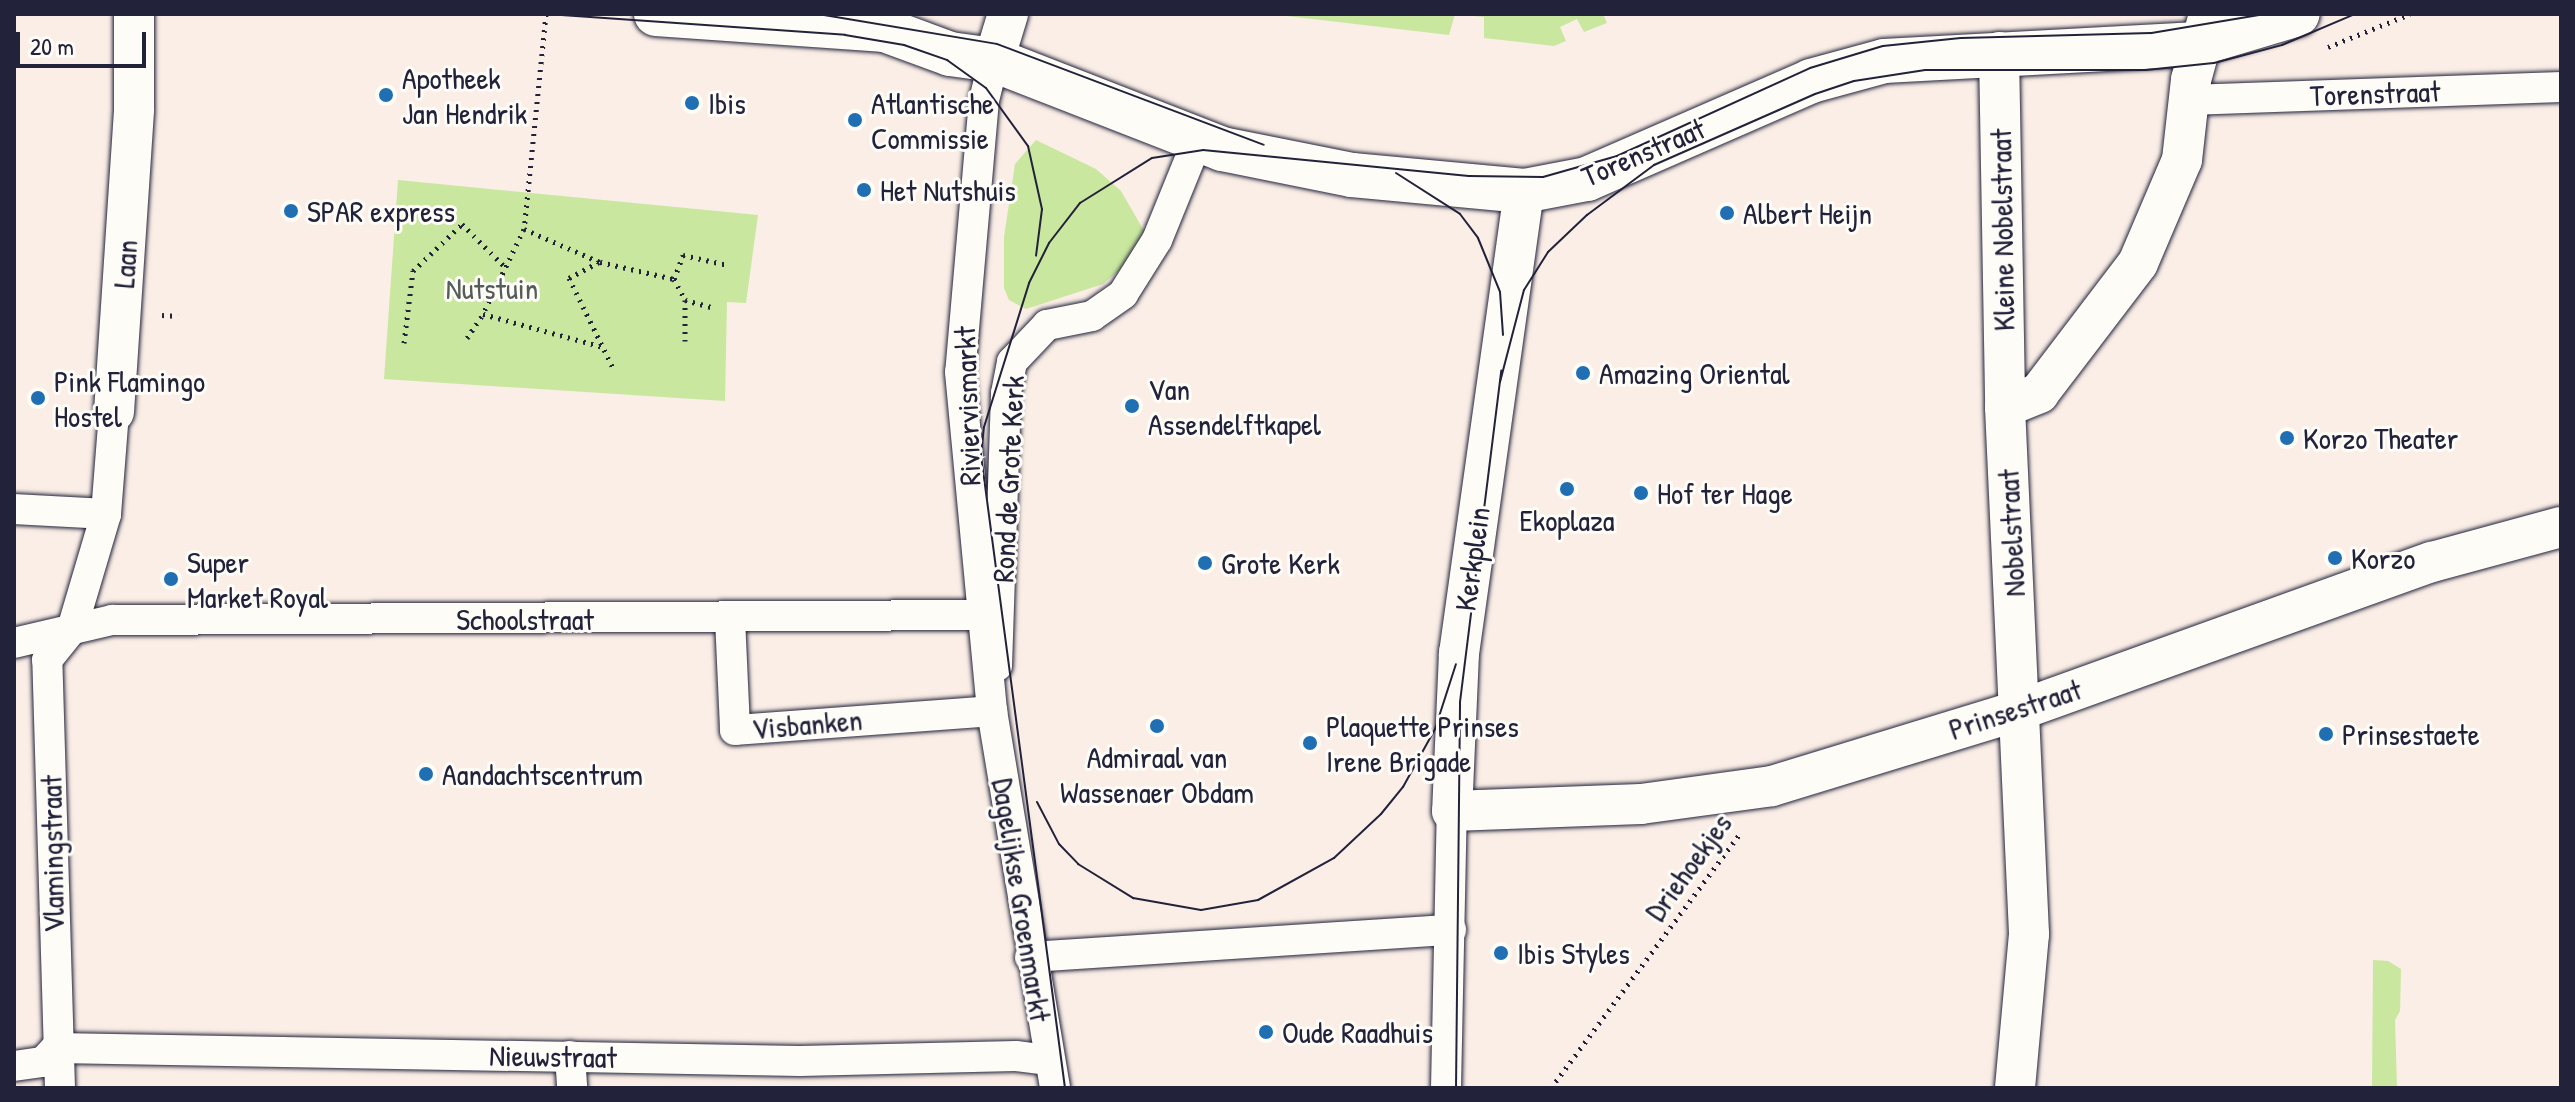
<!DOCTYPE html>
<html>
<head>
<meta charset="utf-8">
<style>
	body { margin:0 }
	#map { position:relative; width:2575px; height:1102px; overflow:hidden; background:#faeee6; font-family:"Patrick Hand",sans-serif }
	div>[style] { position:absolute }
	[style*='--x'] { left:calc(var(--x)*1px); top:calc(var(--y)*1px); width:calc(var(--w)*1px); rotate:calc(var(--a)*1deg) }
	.green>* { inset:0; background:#c9e79f }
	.path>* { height:5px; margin-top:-2.5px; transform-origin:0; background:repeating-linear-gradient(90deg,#22223b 0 2px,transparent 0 8px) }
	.roads { filter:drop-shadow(0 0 2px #22223b) drop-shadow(0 0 2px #22223b) }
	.pedestrian>* { height:30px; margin:-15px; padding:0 15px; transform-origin:15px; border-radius:15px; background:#fdfcf7 }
	.minor>* { height:40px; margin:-20px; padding:0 20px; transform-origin:20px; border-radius:20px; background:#fdfcf7 }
	.tertiary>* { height:44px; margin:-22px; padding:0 22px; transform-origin:22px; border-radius:22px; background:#fdfcf7 }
	.tram>* { height:2px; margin:-1px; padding:0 1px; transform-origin:1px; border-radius:1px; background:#22223b }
	.dots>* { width:22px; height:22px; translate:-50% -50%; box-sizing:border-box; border:4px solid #fdfcf7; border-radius:50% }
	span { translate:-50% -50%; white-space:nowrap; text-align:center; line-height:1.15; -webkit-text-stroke:6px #fdfcf7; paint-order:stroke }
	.poi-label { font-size:30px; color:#22223b }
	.left { translate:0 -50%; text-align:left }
	.street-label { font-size:30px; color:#22223b }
	.park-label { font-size:30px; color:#545d59 }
	.frame { position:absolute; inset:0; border:16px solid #22223b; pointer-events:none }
	.scale { position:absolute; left:16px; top:32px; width:130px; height:36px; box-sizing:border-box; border:4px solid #22223b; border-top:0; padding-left:10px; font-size:24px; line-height:28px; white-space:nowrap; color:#22223b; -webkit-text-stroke:6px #fdfcf7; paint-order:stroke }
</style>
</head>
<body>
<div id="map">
	<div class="green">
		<i style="clip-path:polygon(1269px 14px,1455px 14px,1449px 35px)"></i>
		<i style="clip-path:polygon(1456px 14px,1603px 14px,1607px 23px,1584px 32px,1577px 19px,1560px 27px,1566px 41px,1554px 46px,1484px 38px,1484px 17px)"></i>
		<i style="clip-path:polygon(1036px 140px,1096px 169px,1121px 191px,1147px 236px,1136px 256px,1103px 284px,1026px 309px,1009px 300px,1004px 288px,1004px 237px,1015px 164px)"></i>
		<i style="clip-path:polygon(398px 180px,758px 215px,746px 303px,727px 302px,725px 401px,384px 379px)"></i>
		<i style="clip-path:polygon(2373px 960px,2388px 961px,2401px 969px,2400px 1011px,2395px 1020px,2397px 1088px,2372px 1088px)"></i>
	</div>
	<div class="path">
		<i style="--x:546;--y:14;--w:216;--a:95.8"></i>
		<i style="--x:524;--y:229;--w:83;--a:23.5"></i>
		<i style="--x:600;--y:262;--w:76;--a:12.9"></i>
		<i style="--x:674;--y:279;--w:26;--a:-69"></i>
		<i style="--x:683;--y:255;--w:46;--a:12.5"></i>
		<i style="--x:2328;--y:47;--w:88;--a:-21.9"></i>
		<i style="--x:524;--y:229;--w:94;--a:115.8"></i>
		<i style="--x:483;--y:314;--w:124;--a:15.4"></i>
		<i style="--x:599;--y:262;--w:34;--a:152"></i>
		<i style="--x:569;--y:278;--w:100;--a:63.9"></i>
		<i style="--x:674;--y:279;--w:24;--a:62"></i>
		<i style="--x:685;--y:300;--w:30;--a:15"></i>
		<i style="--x:685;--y:300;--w:41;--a:90"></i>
		<i style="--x:162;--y:315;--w:16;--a:4"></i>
		<i style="--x:467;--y:338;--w:29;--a:-56"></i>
		<i style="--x:404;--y:343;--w:73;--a:-82.9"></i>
		<i style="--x:413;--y:271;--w:68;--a:-43.8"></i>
		<i style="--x:462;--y:224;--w:62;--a:45"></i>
		<i style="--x:1551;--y:1088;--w:319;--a:-53.4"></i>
	</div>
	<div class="roads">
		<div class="pedestrian">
			<i style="--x:994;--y:60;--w:41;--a:104"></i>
			<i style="--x:984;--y:100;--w:273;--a:95"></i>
			<i style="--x:960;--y:372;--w:341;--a:84.6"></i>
			<i style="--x:992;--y:711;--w:382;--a:80.5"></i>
			<i style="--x:2189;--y:100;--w:372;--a:-2"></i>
			<i style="--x:14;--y:509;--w:92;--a:3.1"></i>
			<i style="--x:730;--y:618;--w:112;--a:87.4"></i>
			<i style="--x:735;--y:730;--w:258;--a:-4.2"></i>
			<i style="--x:14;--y:643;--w:101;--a:-13.2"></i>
			<i style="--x:112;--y:620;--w:867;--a:-0.33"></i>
			<i style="--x:997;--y:666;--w:273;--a:-88.1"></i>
			<i style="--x:1006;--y:393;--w:32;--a:-79"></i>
			<i style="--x:1012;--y:362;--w:51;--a:-46.6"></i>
			<i style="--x:1047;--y:325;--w:46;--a:-11.3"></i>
			<i style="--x:1092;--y:316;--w:38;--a:-35"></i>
			<i style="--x:1123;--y:294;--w:64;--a:-57.8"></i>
			<i style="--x:1157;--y:240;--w:109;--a:-67.9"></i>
			<i style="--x:1030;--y:957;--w:422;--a:-3.7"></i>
			<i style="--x:570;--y:1056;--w:32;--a:86"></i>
			<i style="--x:14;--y:1066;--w:29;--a:-8"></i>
			<i style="--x:43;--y:1062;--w:19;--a:-47"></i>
			<i style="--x:56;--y:1048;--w:744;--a:1"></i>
			<i style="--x:800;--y:1061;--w:216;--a:-1.3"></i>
			<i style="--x:1016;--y:1056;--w:33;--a:7"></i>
			<i style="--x:60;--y:1088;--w:428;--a:-91.7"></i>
			<i style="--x:47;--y:660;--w:40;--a:-51"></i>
			<i style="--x:72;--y:629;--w:120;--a:-73.5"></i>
			<i style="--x:106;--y:514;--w:102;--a:-85.5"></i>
			<i style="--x:1446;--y:1088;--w:277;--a:-88.8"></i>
		</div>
		<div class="minor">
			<i style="--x:1999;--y:52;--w:355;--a:89"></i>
			<i style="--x:2005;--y:407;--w:528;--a:87.39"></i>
			<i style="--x:2029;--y:934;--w:155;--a:95.2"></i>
			<i style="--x:994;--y:60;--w:48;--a:-73.1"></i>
			<i style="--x:1524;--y:191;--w:467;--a:98"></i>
			<i style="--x:1459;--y:653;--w:158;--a:92.5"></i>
			<i style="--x:1452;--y:811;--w:189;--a:-2.1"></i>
			<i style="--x:1641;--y:804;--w:132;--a:-7.8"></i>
			<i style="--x:1772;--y:786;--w:259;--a:-17"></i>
			<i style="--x:2020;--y:710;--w:438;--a:-19.8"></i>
			<i style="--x:2432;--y:562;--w:134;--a:-15.2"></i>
			<i style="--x:2005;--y:407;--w:37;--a:-22"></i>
			<i style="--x:2039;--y:393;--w:163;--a:-52.7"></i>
			<i style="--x:2138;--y:263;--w:112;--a:-66.9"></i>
			<i style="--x:2182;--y:160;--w:81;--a:-83.6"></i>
			<i style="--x:2191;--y:80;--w:68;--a:-74.7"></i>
			<i style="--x:114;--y:412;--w:304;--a:-86.2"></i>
			<i style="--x:134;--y:109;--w:95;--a:-90"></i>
		</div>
		<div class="tertiary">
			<i style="--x:656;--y:14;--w:230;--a:4"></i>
			<i style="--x:885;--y:30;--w:69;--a:20.3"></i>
			<i style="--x:950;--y:54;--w:44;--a:7.8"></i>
			<i style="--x:994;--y:60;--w:245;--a:21.3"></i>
			<i style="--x:1222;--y:149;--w:133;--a:11.3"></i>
			<i style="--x:1352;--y:175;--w:173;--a:5.3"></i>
			<i style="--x:1524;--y:191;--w:64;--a:-10.8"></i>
			<i style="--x:1587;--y:179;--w:244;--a:-23.6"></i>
			<i style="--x:1811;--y:81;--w:76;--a:-15.3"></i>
			<i style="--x:1884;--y:61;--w:314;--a:-3.1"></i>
			<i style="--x:2198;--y:44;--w:104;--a:-16.7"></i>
		</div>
	</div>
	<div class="tram">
		<i style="--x:547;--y:14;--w:299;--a:4"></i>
		<i style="--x:845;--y:35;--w:60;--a:9.6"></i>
		<i style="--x:904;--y:45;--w:46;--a:19.2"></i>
		<i style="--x:947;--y:60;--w:48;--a:35.7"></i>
		<i style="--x:986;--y:88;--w:72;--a:54.1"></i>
		<i style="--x:1028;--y:146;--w:65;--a:77.5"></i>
		<i style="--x:1042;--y:209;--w:47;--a:97.3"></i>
		<i style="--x:818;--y:14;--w:181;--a:9.5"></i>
		<i style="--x:997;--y:44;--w:285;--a:20.7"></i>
		<i style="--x:1396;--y:173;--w:76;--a:32.6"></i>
		<i style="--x:1460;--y:214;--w:30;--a:53"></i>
		<i style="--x:1478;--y:238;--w:58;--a:67.8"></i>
		<i style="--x:1500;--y:292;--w:43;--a:86"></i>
		<i style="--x:1500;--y:382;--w:95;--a:-75.4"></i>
		<i style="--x:1524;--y:290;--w:45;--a:-57.7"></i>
		<i style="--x:1548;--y:252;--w:54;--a:-43.5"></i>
		<i style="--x:1587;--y:215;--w:84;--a:-36.7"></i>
		<i style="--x:1654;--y:165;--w:176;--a:-23.8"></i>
		<i style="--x:1815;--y:94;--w:41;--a:-18.4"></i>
		<i style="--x:1854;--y:81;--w:72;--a:-8.8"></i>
		<i style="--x:1925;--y:70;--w:221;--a:0"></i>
		<i style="--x:2146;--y:70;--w:68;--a:-5.9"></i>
		<i style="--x:2214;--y:63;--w:70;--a:-14.8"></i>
		<i style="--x:2282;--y:45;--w:79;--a:-23"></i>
		<i style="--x:1037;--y:802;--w:47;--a:62.4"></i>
		<i style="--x:1059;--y:844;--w:28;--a:46"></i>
		<i style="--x:1078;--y:864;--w:65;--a:31.7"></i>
		<i style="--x:1133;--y:898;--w:69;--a:10"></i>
		<i style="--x:1201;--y:910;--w:58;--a:-10"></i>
		<i style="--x:1258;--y:900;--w:87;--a:-28.9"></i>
		<i style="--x:1334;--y:858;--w:64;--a:-43.1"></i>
		<i style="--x:1381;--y:814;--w:35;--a:-51"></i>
		<i style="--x:1403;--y:787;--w:66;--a:-61.1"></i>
		<i style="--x:1435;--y:729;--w:68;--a:-72.1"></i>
		<i style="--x:1065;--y:1088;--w:639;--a:-97.56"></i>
		<i style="--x:981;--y:455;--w:28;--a:-84"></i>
		<i style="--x:984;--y:427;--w:151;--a:-72.6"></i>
		<i style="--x:1029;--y:283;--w:45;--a:-63.4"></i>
		<i style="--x:1049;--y:243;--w:51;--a:-52.2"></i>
		<i style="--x:1080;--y:203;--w:85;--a:-32"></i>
		<i style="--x:1152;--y:158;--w:52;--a:-8.9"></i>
		<i style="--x:1203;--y:150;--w:267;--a:5.6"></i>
		<i style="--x:1469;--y:176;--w:74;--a:0.8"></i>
		<i style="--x:1543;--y:177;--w:77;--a:-15.8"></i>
		<i style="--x:1617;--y:156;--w:212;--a:-24.5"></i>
		<i style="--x:1810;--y:68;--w:76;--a:-16.8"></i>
		<i style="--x:1883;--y:46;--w:78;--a:-5.9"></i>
		<i style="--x:1961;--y:38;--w:190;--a:-1.5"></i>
		<i style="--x:2151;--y:33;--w:116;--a:-9.5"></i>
		<i style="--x:1456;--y:1088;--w:386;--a:-89.4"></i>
		<i style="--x:1460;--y:702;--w:334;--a:-82.9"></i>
	</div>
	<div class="dots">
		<i style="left:386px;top:95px;background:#1f6fb2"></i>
		<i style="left:692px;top:103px;background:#1f6fb2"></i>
		<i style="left:855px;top:120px;background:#1f6fb2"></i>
		<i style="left:864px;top:190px;background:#1f6fb2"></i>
		<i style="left:291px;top:211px;background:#1f6fb2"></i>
		<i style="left:1727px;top:213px;background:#1f6fb2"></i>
		<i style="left:1583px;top:373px;background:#1f6fb2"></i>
		<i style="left:38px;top:398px;background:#1f6fb2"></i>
		<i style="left:1132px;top:406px;background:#1f6fb2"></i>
		<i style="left:2287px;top:438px;background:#1f6fb2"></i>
		<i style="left:1567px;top:489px;background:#1f6fb2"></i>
		<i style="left:1641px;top:493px;background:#1f6fb2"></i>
		<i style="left:2335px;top:558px;background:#1f6fb2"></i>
		<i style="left:1205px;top:563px;background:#1f6fb2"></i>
		<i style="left:171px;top:579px;background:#1f6fb2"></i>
		<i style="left:1157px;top:726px;background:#1f6fb2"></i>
		<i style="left:2326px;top:734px;background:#1f6fb2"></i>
		<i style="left:1310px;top:743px;background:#1f6fb2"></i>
		<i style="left:426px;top:774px;background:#1f6fb2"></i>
		<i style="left:1501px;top:953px;background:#1f6fb2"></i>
		<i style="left:1266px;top:1032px;background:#1f6fb2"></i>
	</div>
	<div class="poi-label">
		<span class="left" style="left:402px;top:95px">Apotheek<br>Jan Hendrik</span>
		<span class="left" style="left:708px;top:103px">Ibis</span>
		<span class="left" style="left:871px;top:120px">Atlantische<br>Commissie</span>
		<span class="left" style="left:880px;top:190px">Het Nutshuis</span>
		<span class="left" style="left:307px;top:211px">SPAR express</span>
		<span class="left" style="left:1743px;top:213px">Albert Heijn</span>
		<span class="left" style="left:1599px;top:373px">Amazing Oriental</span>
		<span class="left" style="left:54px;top:398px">Pink Flamingo<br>Hostel</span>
		<span class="left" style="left:1148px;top:406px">Van<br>Assendelftkapel</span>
		<span class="left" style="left:2303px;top:438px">Korzo Theater</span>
		<span class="left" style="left:1657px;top:493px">Hof ter Hage</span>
		<span style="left:1567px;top:520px">Ekoplaza</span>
		<span class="left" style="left:2351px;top:558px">Korzo</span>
		<span class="left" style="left:187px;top:579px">Super<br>Market Royal</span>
		<span class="left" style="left:1221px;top:563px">Grote Kerk</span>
		<span class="left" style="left:1326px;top:743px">Plaquette Prinses<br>Irene Brigade</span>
		<span class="left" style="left:2342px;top:734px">Prinsestaete</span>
		<span style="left:1157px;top:774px">Admiraal van<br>Wassenaer Obdam</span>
		<span class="left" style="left:442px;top:774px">Aandachtscentrum</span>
		<span class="left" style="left:1517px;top:953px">Ibis Styles</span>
		<span class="left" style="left:1282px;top:1032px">Oude Raadhuis</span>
	</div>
	<div class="street-label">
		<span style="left:2375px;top:93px;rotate:-2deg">Torenstraat</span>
		<span style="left:1643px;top:152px;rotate:-23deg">Torenstraat</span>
		<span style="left:2002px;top:230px;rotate:-91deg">Kleine Nobelstraat</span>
		<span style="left:125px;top:264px;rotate:-86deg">Laan</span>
		<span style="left:967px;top:406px;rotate:-92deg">Riviervismarkt</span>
		<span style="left:1008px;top:479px;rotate:-87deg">Rond de Grote Kerk</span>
		<span style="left:2011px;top:533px;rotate:-93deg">Nobelstraat</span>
		<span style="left:1472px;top:559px;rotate:-82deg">Kerkplein</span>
		<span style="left:525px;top:619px">Schoolstraat</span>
		<span style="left:2015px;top:709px;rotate:-18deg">Prinsestraat</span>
		<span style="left:807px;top:724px;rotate:-5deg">Visbanken</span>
		<span style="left:52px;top:854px;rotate:-91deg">Vlamingstraat</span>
		<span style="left:1688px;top:867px;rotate:-54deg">Driehoekjes</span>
		<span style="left:1022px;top:900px;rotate:81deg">Dagelijkse Groenmarkt</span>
		<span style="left:553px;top:1056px;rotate:1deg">Nieuwstraat</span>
	</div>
	<div class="park-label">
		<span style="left:492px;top:288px">Nutstuin</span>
	</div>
	<div class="frame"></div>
	<div class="scale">20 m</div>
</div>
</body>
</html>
